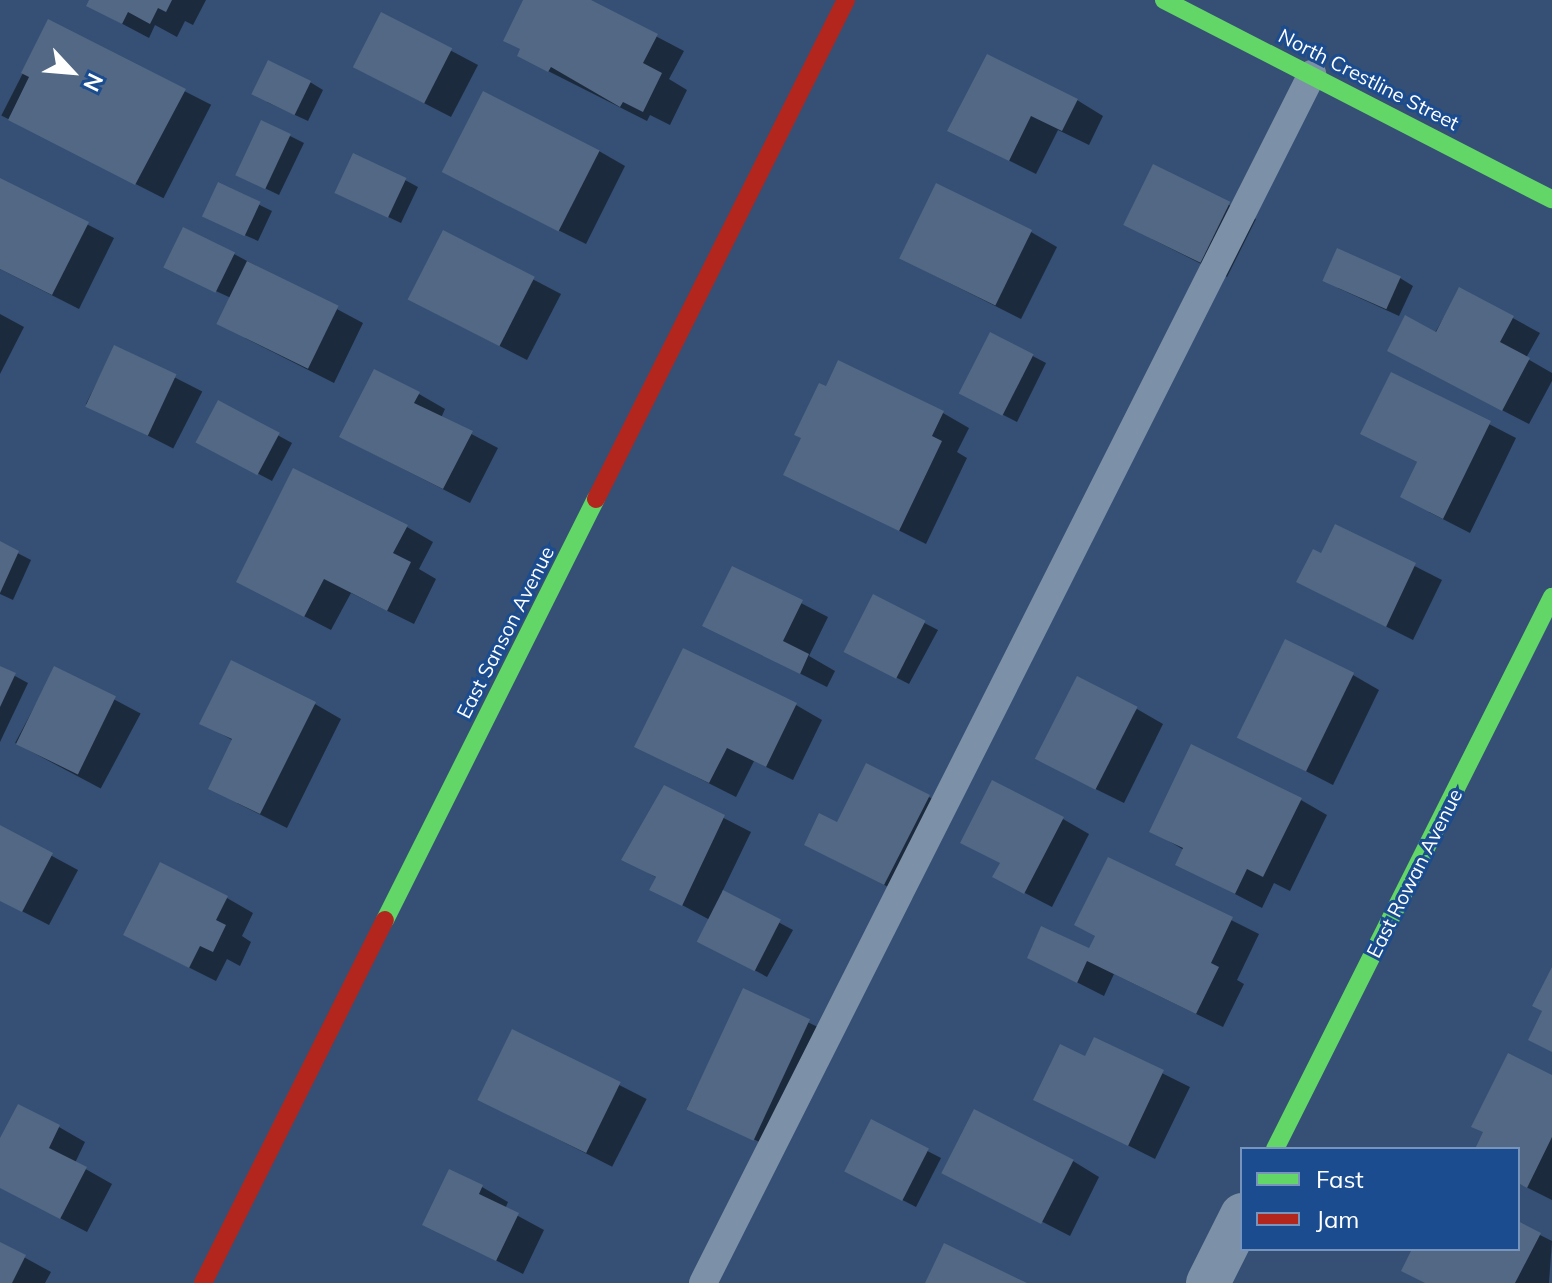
<!DOCTYPE html>
<html>
<head>
<meta charset="utf-8">
<style>
	body { margin:0 }
	#map { position:relative; width:1552px; height:1283px; overflow:hidden; background:#355074; font-family:Mulish,sans-serif }
	div>[style] { position:absolute }
	[style*='--x'] { left:calc(var(--x)*1px); top:calc(var(--y)*1px); width:calc(var(--w)*1px); rotate:calc(var(--a)*1deg) }
	.shadow>* { inset:0; background:#0007; transform-origin:0 0 }
	.building>* { inset:0; background:#526884; transform-origin:0 0 }
	.lane>* { height:28px; margin:-14px; padding:0 14px; transform-origin:14px; border-radius:14px; background:#7c90a7 }
	.street>* { height:44px; margin:-22px; padding:0 22px; transform-origin:22px; border-radius:22px; background:#7c90a7 }
	.fast>* { height:18px; margin:-9px; padding:0 9px; transform-origin:9px; border-radius:9px; background:#63d668 }
	.jam>* { height:18px; margin:-9px; padding:0 9px; transform-origin:9px; border-radius:9px; background:#b3261e }
	span { translate:-50% -50%; white-space:nowrap; text-align:center; line-height:1.15; -webkit-text-stroke:6px #1a4c8f; paint-order:stroke }
	.street-label { font-size:20px; color:#fff }
	.legend { position:absolute; left:1240px; top:1147px; width:280px; height:104px; box-sizing:border-box; background:#1a4c8f; border:2px solid #7694bc; margin:0; padding:10px 14px; list-style:none; font-size:24px; color:#fff }
	.legend li { display:flex; align-items:center; gap:16px; height:40px }
	.legend b { width:40px; border:2px solid #7694bc }
	.north { position:absolute; left:32px; top:32px; width:80px; height:80px; -webkit-text-stroke:6px #1a4c8f; paint-order:stroke; rotate:116deg; font-size:22px; font-weight:700; line-height:32px; text-align:center; color:#fff }
	.north::after { content:''; display:block; margin:auto; width:28px; height:36px; background:#fff; clip-path:polygon(50% 0,100% 100%,50% 72%,0 100%) }
</style>
</head>
<body>
<div id="map">
	<div class="shadow">
		<i style="clip-path:polygon(91px 0,206px 0,193px 25px,185px 21px,177px 37px,155px 25px,149px 38px,115px 20px)"></i>
		<i style="clip-path:polygon(525px 0,587px 0,684px 51px,669px 79px,687px 90px,670px 125px,650px 115px,647px 121px,546px 70px,522px 50px)"></i>
		<i style="clip-path:polygon(382px 14px,478px 65px,451px 117px,381px 81px)"></i>
		<i style="left:49px;top:22px;width:182px;height:105px;rotate:27deg"></i>
		<i style="clip-path:polygon(310px 82px,323px 90px,308px 121px,267px 102px)"></i>
		<i style="clip-path:polygon(1077px 100px,1103px 116px,1089px 145px,1058px 130px,1036px 174px,950px 131px)"></i>
		<i style="clip-path:polygon(262px 122px,304px 143px,279px 195px,250px 181px)"></i>
		<i style="clip-path:polygon(599px 151px,625px 166px,586px 244px,471px 187px)"></i>
		<i style="clip-path:polygon(1154px 166px,1256px 219px,1227px 277px,1152px 239px)"></i>
		<i style="clip-path:polygon(0 180px,114px 238px,79px 309px,0 269px)"></i>
		<i style="clip-path:polygon(405px 180px,418px 187px,401px 223px,350px 199px)"></i>
		<i style="clip-path:polygon(219px 185px,272px 211px,258px 241px,217px 223px)"></i>
		<i style="clip-path:polygon(1031px 232px,1057px 247px,1021px 319px,900px 258px)"></i>
		<i style="clip-path:polygon(444px 233px,561px 294px,527px 360px,437px 314px)"></i>
		<i style="clip-path:polygon(234px 254px,363px 323px,334px 383px,245px 338px,231px 298px,179px 274px)"></i>
		<i style="clip-path:polygon(1400px 278px,1413px 286px,1399px 316px,1338px 288px)"></i>
		<i style="clip-path:polygon(1460px 289px,1540px 333px,1526px 358px,1552px 373px,1552px 381px,1529px 424px,1416px 366px)"></i>
		<i style="clip-path:polygon(0 314px,24px 327px,0 374px)"></i>
		<i style="clip-path:polygon(991px 334px,1046px 363px,1017px 422px,974px 400px)"></i>
		<i style="left:115px;top:347px;width:98px;height:64px;rotate:27deg"></i>
		<i style="clip-path:polygon(1392px 374px,1516px 438px,1470px 533px,1429px 512px,1419px 463px,1362px 434px)"></i>
		<i style="clip-path:polygon(419px 394px,445px 409px,441px 418px,498px 448px,470px 503px,368px 451px)"></i>
		<i style="clip-path:polygon(219px 403px,292px 443px,272px 481px,211px 449px)"></i>
		<i style="clip-path:polygon(943px 413px,969px 428px,957px 452px,967px 458px,926px 544px,786px 474px)"></i>
		<i style="clip-path:polygon(1336px 526px,1442px 580px,1413px 640px,1325px 596px,1322px 556px)"></i>
		<i style="clip-path:polygon(407px 527px,433px 542px,419px 569px,436px 579px,414px 624px,351px 593px,331px 630px,238px 582px)"></i>
		<i style="clip-path:polygon(0 544px,31px 560px,13px 600px,0 594px)"></i>
		<i style="clip-path:polygon(733px 568px,828px 617px,809px 656px,835px 671px,827px 687px,705px 626px)"></i>
		<i style="clip-path:polygon(874px 597px,938px 630px,909px 684px,860px 659px)"></i>
		<i style="clip-path:polygon(0 668px,28px 683px,0 742px)"></i>
		<i style="left:55px;top:668px;width:97px;height:85px;rotate:28deg"></i>
		<i style="clip-path:polygon(1353px 675px,1379px 690px,1333px 785px,1239px 737px)"></i>
		<i style="clip-path:polygon(315px 704px,341px 719px,287px 828px,237px 803px,234px 741px,202px 723px)"></i>
		<i style="clip-path:polygon(796px 705px,822px 720px,793px 780px,754px 761px,736px 797px,637px 747px)"></i>
		<i style="clip-path:polygon(1137px 709px,1163px 724px,1124px 803px,1063px 773px)"></i>
		<i style="clip-path:polygon(665px 788px,751px 832px,722px 892px,793px 930px,767px 977px,699px 940px,710px 920px,652px 889px,657px 878px,624px 859px)"></i>
		<i style="clip-path:polygon(929px 797px,955px 812px,912px 899px,833px 859px,838px 824px)"></i>
		<i style="clip-path:polygon(1301px 800px,1327px 815px,1290px 891px,1274px 883px,1262px 908px,1177px 864px,1184px 850px,1152px 831px)"></i>
		<i style="clip-path:polygon(1063px 819px,1089px 834px,1052px 907px,1021px 891px,1002px 863px)"></i>
		<i style="clip-path:polygon(0 828px,78px 870px,49px 925px,0 900px)"></i>
		<i style="clip-path:polygon(1109px 859px,1259px 934px,1237px 980px,1244px 984px,1223px 1027px,1114px 974px,1104px 996px,1029px 958px,1090px 951px,1097px 936px)"></i>
		<i style="clip-path:polygon(227px 898px,253px 913px,242px 936px,251px 942px,240px 966px,227px 959px,216px 981px,152px 949px)"></i>
		<i style="left:744px;top:991px;width:102px;height:129px;rotate:26deg"></i>
		<i style="left:513px;top:1031px;width:150px;height:76px;rotate:27deg"></i>
		<i style="clip-path:polygon(1095px 1040px,1190px 1087px,1155px 1159px,1036px 1099px,1086px 1059px)"></i>
		<i style="clip-path:polygon(1552px 1077px,1552px 1200px,1518px 1183px,1518px 1149px,1477px 1149px)"></i>
		<i style="clip-path:polygon(871px 1122px,941px 1158px,916px 1207px,860px 1178px)"></i>
		<i style="clip-path:polygon(59px 1127px,85px 1142px,75px 1163px,112px 1184px,87px 1232px,0 1187px,0 1140px)"></i>
		<i style="clip-path:polygon(1073px 1161px,1099px 1177px,1070px 1236px,945px 1172px)"></i>
		<i style="clip-path:polygon(482px 1187px,508px 1202px,505px 1209px,544px 1230px,523px 1274px,424px 1224px)"></i>
		<i style="clip-path:polygon(1518px 1224px,1552px 1241px,1549px 1283px,1426px 1283px,1414px 1249px,1518px 1249px)"></i>
		<i style="clip-path:polygon(0 1244px,51px 1272px,45px 1283px,0 1283px)"></i>
	</div>
	<div class="building">
		<i style="clip-path:polygon(89px 0,172px 0,166px 12px,158px 8px,150px 24px,128px 12px,122px 24px,86px 6px)"></i>
		<i style="clip-path:polygon(523px 0,591px 0,658px 34px,643px 63px,662px 73px,643px 112px,623px 102px,620px 107px,551px 67px,548px 72px,517px 56px,520px 49px,503px 41px)"></i>
		<i style="left:381px;top:12px;width:80px;height:62px;rotate:27deg"></i>
		<i style="clip-path:polygon(48px 19px,186px 89px,135px 185px,8px 120px,29px 77px,21px 73px)"></i>
		<i style="clip-path:polygon(987px 54px,1078px 99px,1062px 131px,1031px 116px,1009px 161px,947px 131px)"></i>
		<i style="left:268px;top:60px;width:48px;height:38px;rotate:26deg"></i>
		<i style="left:483px;top:91px;width:131px;height:91px;rotate:27deg"></i>
		<i style="left:261px;top:120px;width:33px;height:61px;rotate:25deg"></i>
		<i style="left:353px;top:153px;width:59px;height:44px;rotate:25deg"></i>
		<i style="left:1153px;top:164px;width:86px;height:68px;rotate:26deg"></i>
		<i style="clip-path:polygon(0 178px,89px 222px,52px 295px,0 269px)"></i>
		<i style="left:218px;top:182px;width:47px;height:38px;rotate:25deg"></i>
		<i style="left:936px;top:183px;width:107px;height:84px;rotate:26deg"></i>
		<i style="left:183px;top:227px;width:58px;height:45px;rotate:26deg"></i>
		<i style="left:443px;top:230px;width:103px;height:78px;rotate:27deg"></i>
		<i style="left:1337px;top:248px;width:70px;height:36px;rotate:24deg"></i>
		<i style="left:247px;top:261px;width:102px;height:70px;rotate:26deg"></i>
		<i style="clip-path:polygon(1459px 287px,1514px 316px,1500px 342px,1530px 358px,1502px 411px,1387px 351px,1405px 315px,1436px 332px)"></i>
		<i style="left:990px;top:332px;width:49px;height:69px;rotate:27deg"></i>
		<i style="left:114px;top:345px;width:69px;height:68px;rotate:25deg"></i>
		<i style="clip-path:polygon(838px 360px,944px 411px,932px 436px,942px 441px,899px 531px,783px 475px,801px 438px,794px 435px,819px 383px,826px 386px)"></i>
		<i style="clip-path:polygon(374px 369px,420px 392px,414px 403px,473px 431px,443px 489px,339px 437px)"></i>
		<i style="clip-path:polygon(1391px 372px,1491px 421px,1443px 519px,1400px 497px,1417px 462px,1360px 434px)"></i>
		<i style="left:218px;top:400px;width:70px;height:48px;rotate:28deg"></i>
		<i style="clip-path:polygon(293px 468px,408px 525px,393px 553px,411px 562px,387px 611px,324px 579px,304px 617px,236px 582px)"></i>
		<i style="clip-path:polygon(1335px 524px,1416px 563px,1386px 627px,1296px 582px,1313px 549px,1321px 553px)"></i>
		<i style="clip-path:polygon(0 541px,19px 551px,0 593px)"></i>
		<i style="clip-path:polygon(732px 566px,803px 600px,783px 641px,809px 654px,800px 674px,702px 626px)"></i>
		<i style="left:873px;top:594px;width:59px;height:65px;rotate:27deg"></i>
		<i style="left:1285px;top:639px;width:77px;height:110px;rotate:26deg"></i>
		<i style="clip-path:polygon(683px 648px,797px 703px,766px 767px,727px 748px,709px 783px,634px 747px)"></i>
		<i style="clip-path:polygon(231px 660px,316px 702px,260px 814px,208px 789px,232px 739px,199px 724px)"></i>
		<i style="clip-path:polygon(0 666px,16px 673px,0 707px)"></i>
		<i style="left:54px;top:666px;width:69px;height:87px;rotate:26deg"></i>
		<i style="left:1077px;top:676px;width:68px;height:93px;rotate:27deg"></i>
		<i style="clip-path:polygon(1191px 744px,1302px 798px,1263px 877px,1247px 869px,1235px 894px,1175px 865px,1183px 848px,1149px 832px)"></i>
		<i style="clip-path:polygon(866px 763px,930px 795px,884px 885px,804px 845px,819px 813px,837px 822px)"></i>
		<i style="clip-path:polygon(992px 780px,1064px 817px,1024px 894px,992px 877px,1000px 863px,960px 843px)"></i>
		<i style="clip-path:polygon(664px 785px,725px 815px,682px 906px,649px 890px,656px 877px,621px 860px)"></i>
		<i style="clip-path:polygon(0 825px,53px 853px,22px 912px,0 901px)"></i>
		<i style="clip-path:polygon(1108px 857px,1233px 917px,1211px 963px,1219px 967px,1196px 1014px,1087px 961px,1077px 983px,1027px 958px,1041px 926px,1089px 948px,1095px 936px,1074px 925px)"></i>
		<i style="clip-path:polygon(160px 862px,228px 896px,216px 920px,226px 925px,213px 952px,200px 946px,189px 968px,123px 935px)"></i>
		<i style="left:723px;top:890px;width:65px;height:58px;rotate:27deg"></i>
		<i style="clip-path:polygon(1552px 967px,1552px 1052px,1528px 1040px,1542px 1011px,1532px 1006px)"></i>
		<i style="left:743px;top:988px;width:74px;height:134px;rotate:25deg"></i>
		<i style="left:512px;top:1029px;width:121px;height:79px;rotate:26deg"></i>
		<i style="clip-path:polygon(1094px 1037px,1164px 1070px,1128px 1146px,1033px 1100px,1060px 1044px,1085px 1056px)"></i>
		<i style="clip-path:polygon(1508px 1053px,1552px 1075px,1552px 1137px,1527px 1188px,1518px 1183px,1518px 1149px,1475px 1149px,1483px 1132px,1471px 1127px)"></i>
		<i style="clip-path:polygon(18px 1104px,60px 1125px,49px 1148px,87px 1167px,60px 1219px,0 1188px,0 1138px)"></i>
		<i style="left:974px;top:1109px;width:112px;height:72px;rotate:27deg"></i>
		<i style="left:871px;top:1119px;width:65px;height:59px;rotate:27deg"></i>
		<i style="clip-path:polygon(449px 1169px,483px 1185px,479px 1194px,519px 1213px,496px 1261px,422px 1225px)"></i>
		<i style="clip-path:polygon(1518px 1221px,1541px 1233px,1515px 1283px,1425px 1283px,1401px 1271px,1412px 1249px,1518px 1249px)"></i>
		<i style="clip-path:polygon(0 1242px,26px 1255px,12px 1283px,0 1283px)"></i>
		<i style="clip-path:polygon(944px 1243px,1027px 1283px,925px 1283px)"></i>
	</div>
	<div class="lane">
		<i style="--x:703;--y:1283;--w:1354;--a:-63.26"></i>
	</div>
	<div class="street">
		<i style="--x:1208;--y:1283;--w:76;--a:-63.4"></i>
	</div>
	<div class="fast">
		<i style="--x:1164;--y:0;--w:436;--a:27.2"></i>
		<i style="--x:385;--y:920;--w:471;--a:-63.4"></i>
		<i style="--x:1275;--y:1149;--w:618;--a:-63.35"></i>
	</div>
	<div class="jam">
		<i style="--x:596;--y:499;--w:558;--a:-63.39"></i>
		<i style="--x:203;--y:1283;--w:406;--a:-63.4"></i>
	</div>
	<div class="street-label">
		<span style="left:1369px;top:79px;rotate:27deg">North Crestline Street</span>
		<span style="left:505px;top:632px;rotate:-63deg">East Sanson Avenue</span>
		<span style="left:1414px;top:873px;rotate:-63deg">East Rowan Avenue</span>
	</div>
	<ul class="legend">
	<li><b style="height:10px;background:#63d668"></b>Fast</li>
	<li><b style="height:10px;background:#b3261e"></b>Jam</li>
	</ul>
	<div class="north">N</div>
</div>
</body>
</html>
